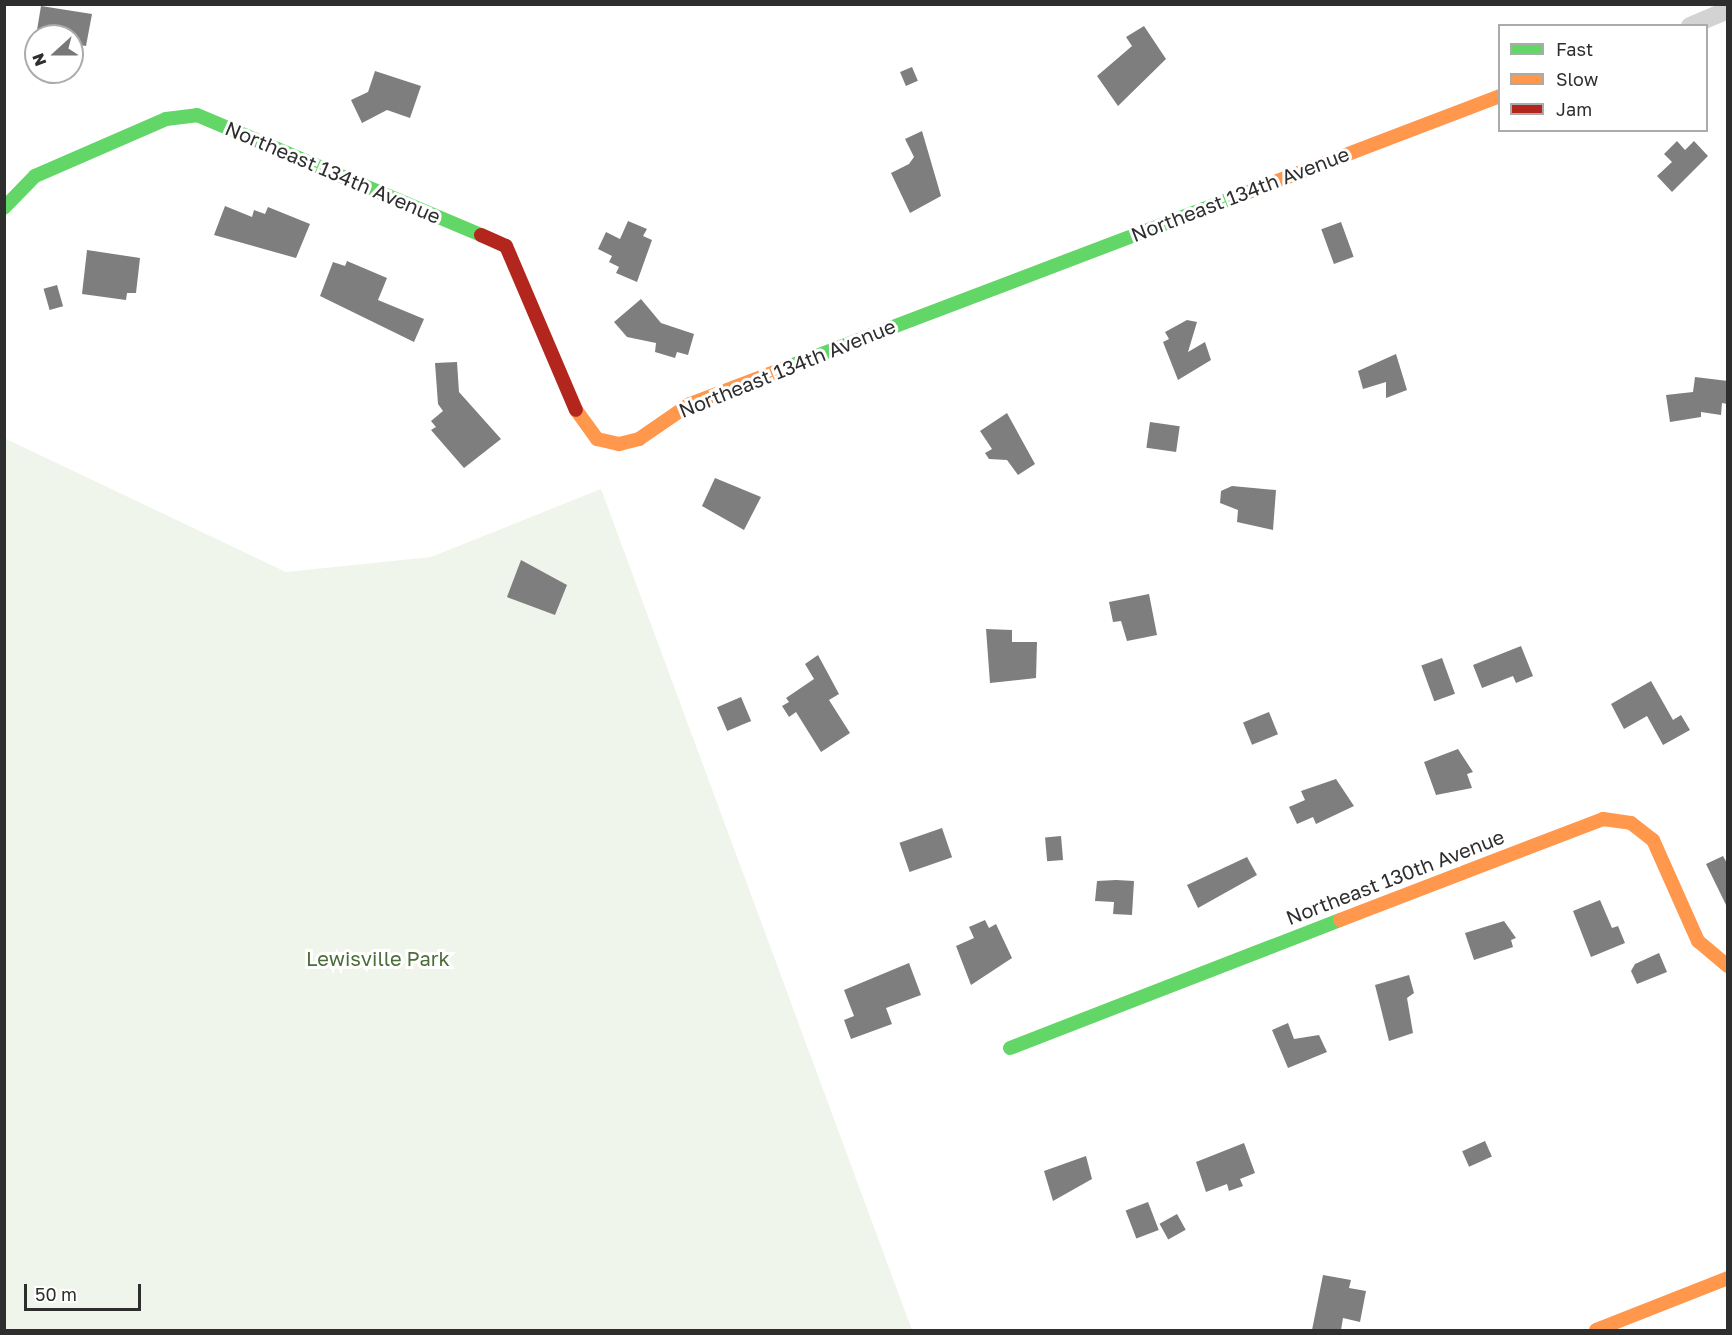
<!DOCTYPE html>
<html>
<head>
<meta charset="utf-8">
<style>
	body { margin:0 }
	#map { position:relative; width:1732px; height:1335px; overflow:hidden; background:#fff; font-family:"Golos Text",sans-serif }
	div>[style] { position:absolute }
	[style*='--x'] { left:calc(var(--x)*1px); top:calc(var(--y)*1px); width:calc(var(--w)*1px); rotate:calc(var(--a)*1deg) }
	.green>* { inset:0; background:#eff5eb }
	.building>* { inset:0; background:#7e7e7e; transform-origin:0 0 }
	.street>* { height:18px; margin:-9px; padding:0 9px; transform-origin:9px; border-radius:9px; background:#d3d3d3 }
	.fast>* { height:14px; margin:-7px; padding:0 7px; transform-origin:7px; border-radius:7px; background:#63d668 }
	.slow>* { height:14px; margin:-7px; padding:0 7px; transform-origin:7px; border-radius:7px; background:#ff974d }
	.jam>* { height:14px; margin:-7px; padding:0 7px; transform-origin:7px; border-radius:7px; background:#b3261e }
	span { translate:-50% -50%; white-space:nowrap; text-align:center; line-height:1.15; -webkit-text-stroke:6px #fff; paint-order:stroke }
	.street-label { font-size:20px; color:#2e2e2e }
	.park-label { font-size:20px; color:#4c6d38 }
	.frame { position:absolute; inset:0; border:6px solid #2e2e2e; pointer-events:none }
	.legend { position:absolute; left:1498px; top:24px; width:210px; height:108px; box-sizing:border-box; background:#fff; border:2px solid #ababab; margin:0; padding:8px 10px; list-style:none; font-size:18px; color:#2e2e2e }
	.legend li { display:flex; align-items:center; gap:12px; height:30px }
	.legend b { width:30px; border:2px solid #ababab }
	.north { position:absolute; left:24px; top:24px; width:60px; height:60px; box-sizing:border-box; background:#fff; border:2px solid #ababab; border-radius:50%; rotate:249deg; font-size:16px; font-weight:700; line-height:24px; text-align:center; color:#2e2e2e }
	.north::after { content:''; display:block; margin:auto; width:21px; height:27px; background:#777; clip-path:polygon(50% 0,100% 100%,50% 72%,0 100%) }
	.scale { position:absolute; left:24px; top:1284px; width:117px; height:27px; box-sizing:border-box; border:3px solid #2e2e2e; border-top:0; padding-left:8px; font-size:18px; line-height:21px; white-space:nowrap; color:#2e2e2e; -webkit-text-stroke:4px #fff; paint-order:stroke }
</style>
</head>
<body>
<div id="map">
	<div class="green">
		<i style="clip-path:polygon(4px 438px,286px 572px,431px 557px,601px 489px,912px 1330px,5px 1330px)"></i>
	</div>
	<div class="building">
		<i style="clip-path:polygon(41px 6px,92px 14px,86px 46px,72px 44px,72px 36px,36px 36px)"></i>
		<i style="clip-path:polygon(1144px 26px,1166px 59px,1118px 106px,1097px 76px,1132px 46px,1126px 37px)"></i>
		<i style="left:912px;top:67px;width:15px;height:13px;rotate:67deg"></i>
		<i style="clip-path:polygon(375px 71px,421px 86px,410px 118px,387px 110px,362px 123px,351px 100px,368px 92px)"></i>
		<i style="clip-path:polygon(922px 131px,941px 196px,910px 213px,891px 173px,909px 164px,914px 157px,905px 139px)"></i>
		<i style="clip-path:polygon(1677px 141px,1685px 150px,1694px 141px,1708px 156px,1672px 192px,1657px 176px,1672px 162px,1664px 154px)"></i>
		<i style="clip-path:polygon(225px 206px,252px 217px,254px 210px,265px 214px,268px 207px,310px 224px,296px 258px,214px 235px)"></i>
		<i style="clip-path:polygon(628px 221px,647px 229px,643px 236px,652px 240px,637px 282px,616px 273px,619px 267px,609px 262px,612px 256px,598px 249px,606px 232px,620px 239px)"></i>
		<i style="left:1341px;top:222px;width:37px;height:21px;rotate:70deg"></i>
		<i style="clip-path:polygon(87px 250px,140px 258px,136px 293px,127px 293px,126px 300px,82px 294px)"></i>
		<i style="clip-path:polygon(347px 261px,387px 278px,378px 300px,424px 319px,414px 342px,320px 296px,333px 262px,345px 266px)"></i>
		<i style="left:57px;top:285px;width:22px;height:14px;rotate:74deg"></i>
		<i style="clip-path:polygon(641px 299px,661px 323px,694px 334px,688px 355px,677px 352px,675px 358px,655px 352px,656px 343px,627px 337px,614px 322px)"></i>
		<i style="clip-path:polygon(1187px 320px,1197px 322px,1188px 352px,1205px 342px,1211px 360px,1178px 380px,1163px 342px,1169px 339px,1165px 332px)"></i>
		<i style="clip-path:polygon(1396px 354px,1407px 390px,1386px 398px,1386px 382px,1363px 389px,1358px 371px)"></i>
		<i style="clip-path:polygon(457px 362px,459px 392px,501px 439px,464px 468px,431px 430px,436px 427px,431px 421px,443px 411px,438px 404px,435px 363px)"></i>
		<i style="clip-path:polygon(1695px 377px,1728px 381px,1728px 404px,1722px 403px,1721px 415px,1701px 412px,1701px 417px,1670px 422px,1666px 395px,1693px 392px)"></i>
		<i style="clip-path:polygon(1007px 413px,1035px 464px,1018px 475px,1007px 460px,989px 459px,985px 453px,992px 449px,980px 431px)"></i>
		<i style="left:1150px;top:422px;width:30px;height:26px;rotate:8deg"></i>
		<i style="clip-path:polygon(715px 478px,761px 497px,744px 530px,702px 506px)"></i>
		<i style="clip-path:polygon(1232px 486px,1276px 490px,1273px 530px,1237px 522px,1238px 510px,1220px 503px,1221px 491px)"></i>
		<i style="clip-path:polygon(521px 560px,567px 585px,555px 615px,507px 597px)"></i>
		<i style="clip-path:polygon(1149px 594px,1157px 635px,1127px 641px,1121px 621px,1113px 622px,1109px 602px)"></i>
		<i style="clip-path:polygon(986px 629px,1012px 630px,1012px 642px,1037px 642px,1036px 678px,990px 683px)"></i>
		<i style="clip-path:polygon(1521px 646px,1533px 676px,1516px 683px,1513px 676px,1482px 688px,1473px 665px)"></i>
		<i style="clip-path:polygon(818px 655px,839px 694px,829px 700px,850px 733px,821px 752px,796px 712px,789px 717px,782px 706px,789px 702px,786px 698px,814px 679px,805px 664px)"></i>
		<i style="left:1442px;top:658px;width:38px;height:22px;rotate:70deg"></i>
		<i style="clip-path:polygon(1651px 681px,1673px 720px,1681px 715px,1690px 730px,1663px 745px,1647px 716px,1624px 729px,1611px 704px)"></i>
		<i style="left:741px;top:697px;width:26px;height:26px;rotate:67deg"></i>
		<i style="left:1269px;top:712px;width:24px;height:28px;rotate:68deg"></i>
		<i style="clip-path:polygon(1458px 749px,1473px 772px,1467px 774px,1472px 788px,1436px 795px,1424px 762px)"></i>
		<i style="clip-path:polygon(1336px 779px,1354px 806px,1316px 824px,1313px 817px,1297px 824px,1289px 807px,1305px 800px,1301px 791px)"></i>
		<i style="left:942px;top:828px;width:31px;height:45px;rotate:71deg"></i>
		<i style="left:1061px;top:836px;width:24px;height:16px;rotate:85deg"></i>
		<i style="clip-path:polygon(1723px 856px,1728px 865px,1728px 909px,1706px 864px)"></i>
		<i style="clip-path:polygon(1247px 857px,1257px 875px,1198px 908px,1187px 885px)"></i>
		<i style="clip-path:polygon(1116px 880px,1134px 881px,1132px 915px,1113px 914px,1114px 902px,1095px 901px,1097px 881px)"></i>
		<i style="clip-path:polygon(1600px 900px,1612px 928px,1618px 926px,1625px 943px,1591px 957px,1573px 911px)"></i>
		<i style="clip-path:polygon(985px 920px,989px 928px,996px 924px,1012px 958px,971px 985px,956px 946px,974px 938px,969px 927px)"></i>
		<i style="clip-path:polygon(1504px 921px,1516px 938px,1511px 940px,1513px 947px,1474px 960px,1465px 933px)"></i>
		<i style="clip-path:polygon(1659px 953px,1667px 972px,1637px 984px,1631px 971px,1635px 964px)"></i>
		<i style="clip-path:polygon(909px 963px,921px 995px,886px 1008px,892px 1024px,851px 1039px,844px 1020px,854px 1016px,844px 990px)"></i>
		<i style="clip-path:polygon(1409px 975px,1414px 993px,1407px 998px,1413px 1033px,1389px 1041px,1375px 985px)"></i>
		<i style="clip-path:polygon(1288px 1023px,1294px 1039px,1319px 1035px,1327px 1052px,1288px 1068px,1272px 1030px)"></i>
		<i style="left:1485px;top:1141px;width:17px;height:25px;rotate:66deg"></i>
		<i style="clip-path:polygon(1244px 1143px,1255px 1173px,1240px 1179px,1243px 1186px,1229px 1191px,1227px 1184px,1206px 1192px,1196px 1162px)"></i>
		<i style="clip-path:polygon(1086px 1156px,1092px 1179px,1053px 1201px,1044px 1171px)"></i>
		<i style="left:1148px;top:1202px;width:30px;height:24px;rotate:69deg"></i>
		<i style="left:1177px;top:1214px;width:18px;height:20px;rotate:61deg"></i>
		<i style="clip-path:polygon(1323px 1275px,1351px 1280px,1349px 1288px,1366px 1291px,1360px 1322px,1343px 1318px,1341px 1330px,1312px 1330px)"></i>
	</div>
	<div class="street">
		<i style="--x:1690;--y:26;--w:41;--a:-22.8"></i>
	</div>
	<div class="fast">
		<i style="--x:4;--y:208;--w:45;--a:-45.9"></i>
		<i style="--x:35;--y:176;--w:143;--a:-23.5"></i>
		<i style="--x:166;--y:119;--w:31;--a:-7"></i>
		<i style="--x:197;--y:115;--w:308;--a:22.9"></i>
		<i style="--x:790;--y:366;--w:488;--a:-20.8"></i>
		<i style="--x:1010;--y:1048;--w:354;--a:-21.2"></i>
	</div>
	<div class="slow">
		<i style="--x:1246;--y:193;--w:272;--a:-20.9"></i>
		<i style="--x:576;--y:410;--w:36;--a:54"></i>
		<i style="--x:597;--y:439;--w:23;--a:13"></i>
		<i style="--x:619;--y:444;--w:21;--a:-14"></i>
		<i style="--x:639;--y:439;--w:62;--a:-34.5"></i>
		<i style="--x:690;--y:404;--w:107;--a:-20.8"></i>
		<i style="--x:1340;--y:920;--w:282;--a:-21"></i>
		<i style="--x:1603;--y:819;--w:28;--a:8"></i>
		<i style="--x:1631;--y:823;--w:28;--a:38"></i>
		<i style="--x:1653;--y:840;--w:111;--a:66"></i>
		<i style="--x:1698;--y:941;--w:39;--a:40"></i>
		<i style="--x:1596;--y:1330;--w:142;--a:-21.5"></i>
	</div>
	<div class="jam">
		<i style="--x:481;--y:235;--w:27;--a:24"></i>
		<i style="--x:506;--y:246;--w:178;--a:66.9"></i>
	</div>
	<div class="street-label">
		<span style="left:333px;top:172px;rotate:23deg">Northeast 134th Avenue</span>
		<span style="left:1240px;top:194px;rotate:-21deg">Northeast 134th Avenue</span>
		<span style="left:787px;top:368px;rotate:-22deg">Northeast 134th Avenue</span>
		<span style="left:1395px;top:877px;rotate:-21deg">Northeast 130th Avenue</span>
	</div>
	<div class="park-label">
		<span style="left:378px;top:958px">Lewisville Park</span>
	</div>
	<div class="frame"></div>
	<ul class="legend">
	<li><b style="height:8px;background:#63d668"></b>Fast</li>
	<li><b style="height:8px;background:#ff974d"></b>Slow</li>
	<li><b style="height:8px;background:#b3261e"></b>Jam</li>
	</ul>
	<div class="north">N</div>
	<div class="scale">50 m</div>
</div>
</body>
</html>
